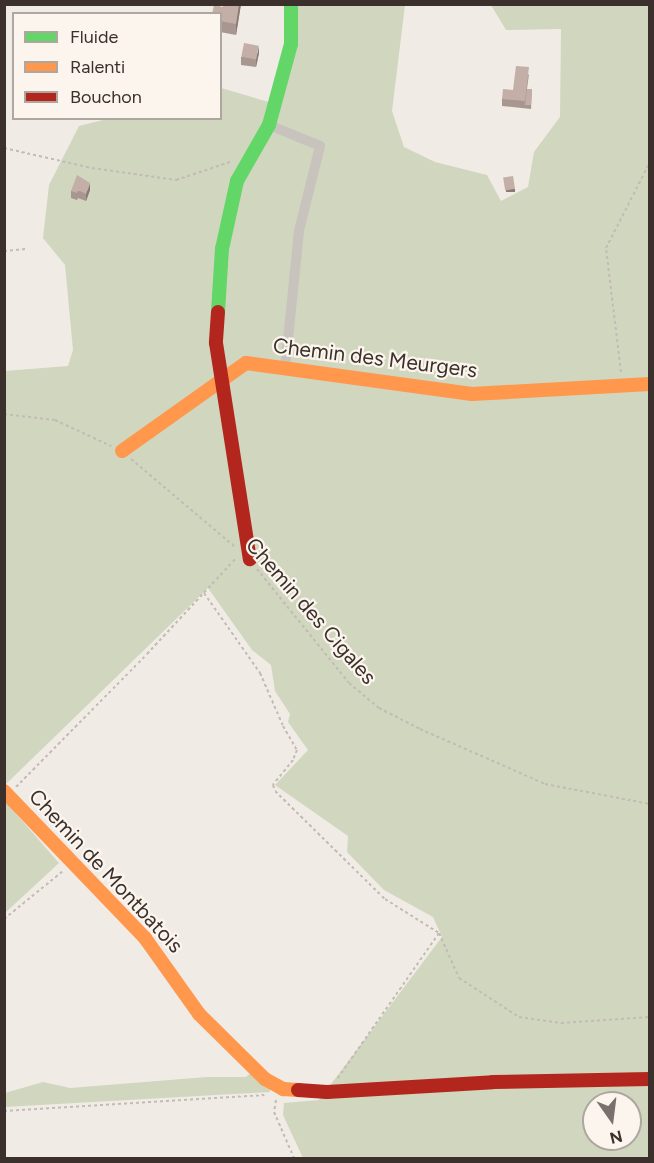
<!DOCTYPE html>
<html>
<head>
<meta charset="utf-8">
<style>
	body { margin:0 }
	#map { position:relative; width:654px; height:1163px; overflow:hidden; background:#f0ebe5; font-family:Figtree,sans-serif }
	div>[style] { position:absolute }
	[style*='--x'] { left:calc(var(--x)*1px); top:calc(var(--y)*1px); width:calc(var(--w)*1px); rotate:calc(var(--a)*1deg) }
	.green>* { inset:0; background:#d1d6bf }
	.path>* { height:2px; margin-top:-1px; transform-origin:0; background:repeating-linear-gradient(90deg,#c2bbb6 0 3px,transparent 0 6px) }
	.street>* { height:10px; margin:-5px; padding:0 5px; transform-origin:5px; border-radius:5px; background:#c9c3be }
	.fast>* { height:14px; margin:-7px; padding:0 7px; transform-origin:7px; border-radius:7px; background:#63d668 }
	.slow>* { height:14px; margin:-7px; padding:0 7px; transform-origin:7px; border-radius:7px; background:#ff974d }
	.jam>* { height:14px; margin:-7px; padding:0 7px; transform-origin:7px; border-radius:7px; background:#b3261e }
	.wall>* { inset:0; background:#a89690 }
	.shaded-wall>* { inset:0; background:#887a75; transform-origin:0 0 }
	.building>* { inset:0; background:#c3afa7; transform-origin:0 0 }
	span { translate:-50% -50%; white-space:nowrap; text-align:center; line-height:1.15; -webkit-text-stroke:4.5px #fbf5ee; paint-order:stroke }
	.street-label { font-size:21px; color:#3b302b }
	.frame { position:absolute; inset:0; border:6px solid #3b302b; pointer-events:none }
	.legend { position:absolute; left:12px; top:12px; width:210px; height:108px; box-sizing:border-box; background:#fbf5ee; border:2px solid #aea6a0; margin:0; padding:8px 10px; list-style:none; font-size:18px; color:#3b302b }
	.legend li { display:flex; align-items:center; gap:12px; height:30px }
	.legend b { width:30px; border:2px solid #aea6a0 }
	.north { position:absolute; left:582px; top:1091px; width:60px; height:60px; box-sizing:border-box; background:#fbf5ee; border:2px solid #aea6a0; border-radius:50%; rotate:166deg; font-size:16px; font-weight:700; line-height:24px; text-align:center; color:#3b302b }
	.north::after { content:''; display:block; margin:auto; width:21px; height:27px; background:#7a716c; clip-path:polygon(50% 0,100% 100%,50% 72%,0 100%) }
</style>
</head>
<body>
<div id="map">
	<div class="green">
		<i style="clip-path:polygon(evenodd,285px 5px,405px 5px,392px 111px,404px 147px,435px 162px,487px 175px,501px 201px,528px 187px,534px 152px,560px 117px,561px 29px,506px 30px,491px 5px,649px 5px,649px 1158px,303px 1158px,283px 1115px,284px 1103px,319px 1100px,442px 937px,433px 917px,384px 890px,347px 852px,348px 836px,275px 785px,308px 750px,288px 722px,290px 714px,275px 691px,271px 665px,252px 650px,208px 588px,5px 785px,5px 371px,68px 366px,73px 350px,65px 265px,43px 238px,49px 185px,79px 126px,107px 119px,220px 118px,221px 88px,272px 103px,284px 45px,285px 5px,594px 1103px,630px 1103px,630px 1139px,594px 1139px,594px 1103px)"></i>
		<i style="clip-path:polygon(4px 800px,59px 863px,5px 913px,4px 913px)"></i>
		<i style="clip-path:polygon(252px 1072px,270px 1089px,270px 1092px,5px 1107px,5px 1093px,43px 1082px,70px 1088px,207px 1077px,246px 1077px)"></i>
	</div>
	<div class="path">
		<i style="--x:4;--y:148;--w:90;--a:12.8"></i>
		<i style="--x:92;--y:168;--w:85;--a:8.1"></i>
		<i style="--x:176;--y:180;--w:60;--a:-18.4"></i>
		<i style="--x:4;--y:251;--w:22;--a:-5"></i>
		<i style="--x:621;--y:372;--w:125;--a:-96.9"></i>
		<i style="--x:606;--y:248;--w:97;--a:-62.9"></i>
		<i style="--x:4;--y:414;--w:51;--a:6.7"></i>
		<i style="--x:55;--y:420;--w:62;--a:24.9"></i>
		<i style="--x:131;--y:459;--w:135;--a:40.2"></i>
		<i style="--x:257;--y:569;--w:146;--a:51.1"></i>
		<i style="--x:349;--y:683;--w:39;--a:40"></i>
		<i style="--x:379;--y:708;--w:46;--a:27.1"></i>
		<i style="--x:420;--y:729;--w:137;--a:23.7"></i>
		<i style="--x:545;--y:784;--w:107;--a:10.8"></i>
		<i style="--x:204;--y:593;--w:98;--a:55"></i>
		<i style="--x:260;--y:673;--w:58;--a:66.5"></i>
		<i style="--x:283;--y:726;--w:28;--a:60"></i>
		<i style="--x:297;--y:750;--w:11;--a:112"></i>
		<i style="--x:293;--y:760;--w:32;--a:129"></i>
		<i style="--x:273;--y:785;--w:6;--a:72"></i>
		<i style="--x:275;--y:791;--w:154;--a:44.5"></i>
		<i style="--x:385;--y:899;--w:64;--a:32.2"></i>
		<i style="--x:439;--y:933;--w:177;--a:124.9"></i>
		<i style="--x:16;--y:787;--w:187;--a:-45.4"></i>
		<i style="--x:147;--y:654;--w:132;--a:-47.1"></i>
		<i style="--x:4;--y:919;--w:76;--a:-39.1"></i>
		<i style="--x:439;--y:933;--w:49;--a:66"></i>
		<i style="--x:459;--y:978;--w:72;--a:33"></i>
		<i style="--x:519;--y:1017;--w:42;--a:8.1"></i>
		<i style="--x:561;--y:1023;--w:89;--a:-3.9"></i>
		<i style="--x:276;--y:1100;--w:12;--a:99"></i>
		<i style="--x:274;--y:1112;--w:50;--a:66.5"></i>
		<i style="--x:4;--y:1111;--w:261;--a:-3.5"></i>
	</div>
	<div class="street">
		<i style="--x:269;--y:125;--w:55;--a:22.4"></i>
		<i style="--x:320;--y:146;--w:88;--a:103.9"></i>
		<i style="--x:299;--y:231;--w:138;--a:95.8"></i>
	</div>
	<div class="fast">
		<i style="--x:218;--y:312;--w:63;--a:-86.4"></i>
		<i style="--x:222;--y:249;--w:70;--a:-77.6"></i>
		<i style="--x:237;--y:181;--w:64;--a:-60.3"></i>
		<i style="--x:269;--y:125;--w:84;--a:-74.8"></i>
		<i style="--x:291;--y:44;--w:40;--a:-90"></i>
	</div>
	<div class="slow">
		<i style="--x:122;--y:451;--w:152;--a:-35.4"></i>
		<i style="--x:246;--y:363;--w:228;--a:7.8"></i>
		<i style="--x:472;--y:394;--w:178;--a:-3.2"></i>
		<i style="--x:4;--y:791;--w:204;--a:46.2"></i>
		<i style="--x:145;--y:938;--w:93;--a:54.6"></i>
		<i style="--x:199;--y:1014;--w:93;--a:44.6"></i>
		<i style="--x:265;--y:1079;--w:21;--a:29"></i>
		<i style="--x:283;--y:1089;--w:15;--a:4"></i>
	</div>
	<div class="jam">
		<i style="--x:218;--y:312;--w:31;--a:94"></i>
		<i style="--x:216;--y:343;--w:219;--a:81.1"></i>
		<i style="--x:298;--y:1090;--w:29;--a:4"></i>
		<i style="--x:327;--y:1092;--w:166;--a:-3.4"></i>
		<i style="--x:493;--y:1082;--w:157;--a:-1.1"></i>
	</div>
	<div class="wall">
		<i style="clip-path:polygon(241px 4px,236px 35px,220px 32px,220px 14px,223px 7px)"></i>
		<i style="clip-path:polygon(259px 53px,256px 67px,241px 65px,241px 57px)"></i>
		<i style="clip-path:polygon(529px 74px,527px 89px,532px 89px,531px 109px,502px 106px,502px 99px,513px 90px)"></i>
		<i style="clip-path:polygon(90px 190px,86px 201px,78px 198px,77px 200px,71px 198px,71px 191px)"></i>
	</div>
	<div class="shaded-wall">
		<i style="clip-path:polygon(239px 4px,241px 4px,236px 35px,236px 24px)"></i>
		<i style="clip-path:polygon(259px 46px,259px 53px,256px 67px,256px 60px)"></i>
		<i style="clip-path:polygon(90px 183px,90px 190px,86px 201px,86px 194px)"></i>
		<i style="left:515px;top:189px;width:3px;height:9px;rotate:90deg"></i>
	</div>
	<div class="building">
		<i style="clip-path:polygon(223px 4px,239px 4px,236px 24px,220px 21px,220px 14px,212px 14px,214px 5px,223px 7px)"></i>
		<i style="left:244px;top:43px;width:15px;height:14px;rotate:11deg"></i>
		<i style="clip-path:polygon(516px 66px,529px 67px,525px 101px,502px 99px,503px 89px,513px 90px)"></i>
		<i style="clip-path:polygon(527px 89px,532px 89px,531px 105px,525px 105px)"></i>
		<i style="clip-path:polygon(77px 175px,90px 183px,86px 194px,78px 190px,77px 193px,71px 191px)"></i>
		<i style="left:513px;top:176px;width:13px;height:10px;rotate:81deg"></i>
	</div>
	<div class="street-label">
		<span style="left:375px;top:358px;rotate:7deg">Chemin des Meurgers</span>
		<span style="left:311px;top:611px;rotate:49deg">Chemin des Cigales</span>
		<span style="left:106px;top:871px;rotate:47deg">Chemin de Montbatois</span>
	</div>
	<div class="frame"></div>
	<ul class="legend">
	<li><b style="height:8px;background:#63d668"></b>Fluide</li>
	<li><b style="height:8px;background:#ff974d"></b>Ralenti</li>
	<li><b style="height:8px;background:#b3261e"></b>Bouchon</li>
	</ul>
	<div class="north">N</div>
</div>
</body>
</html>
